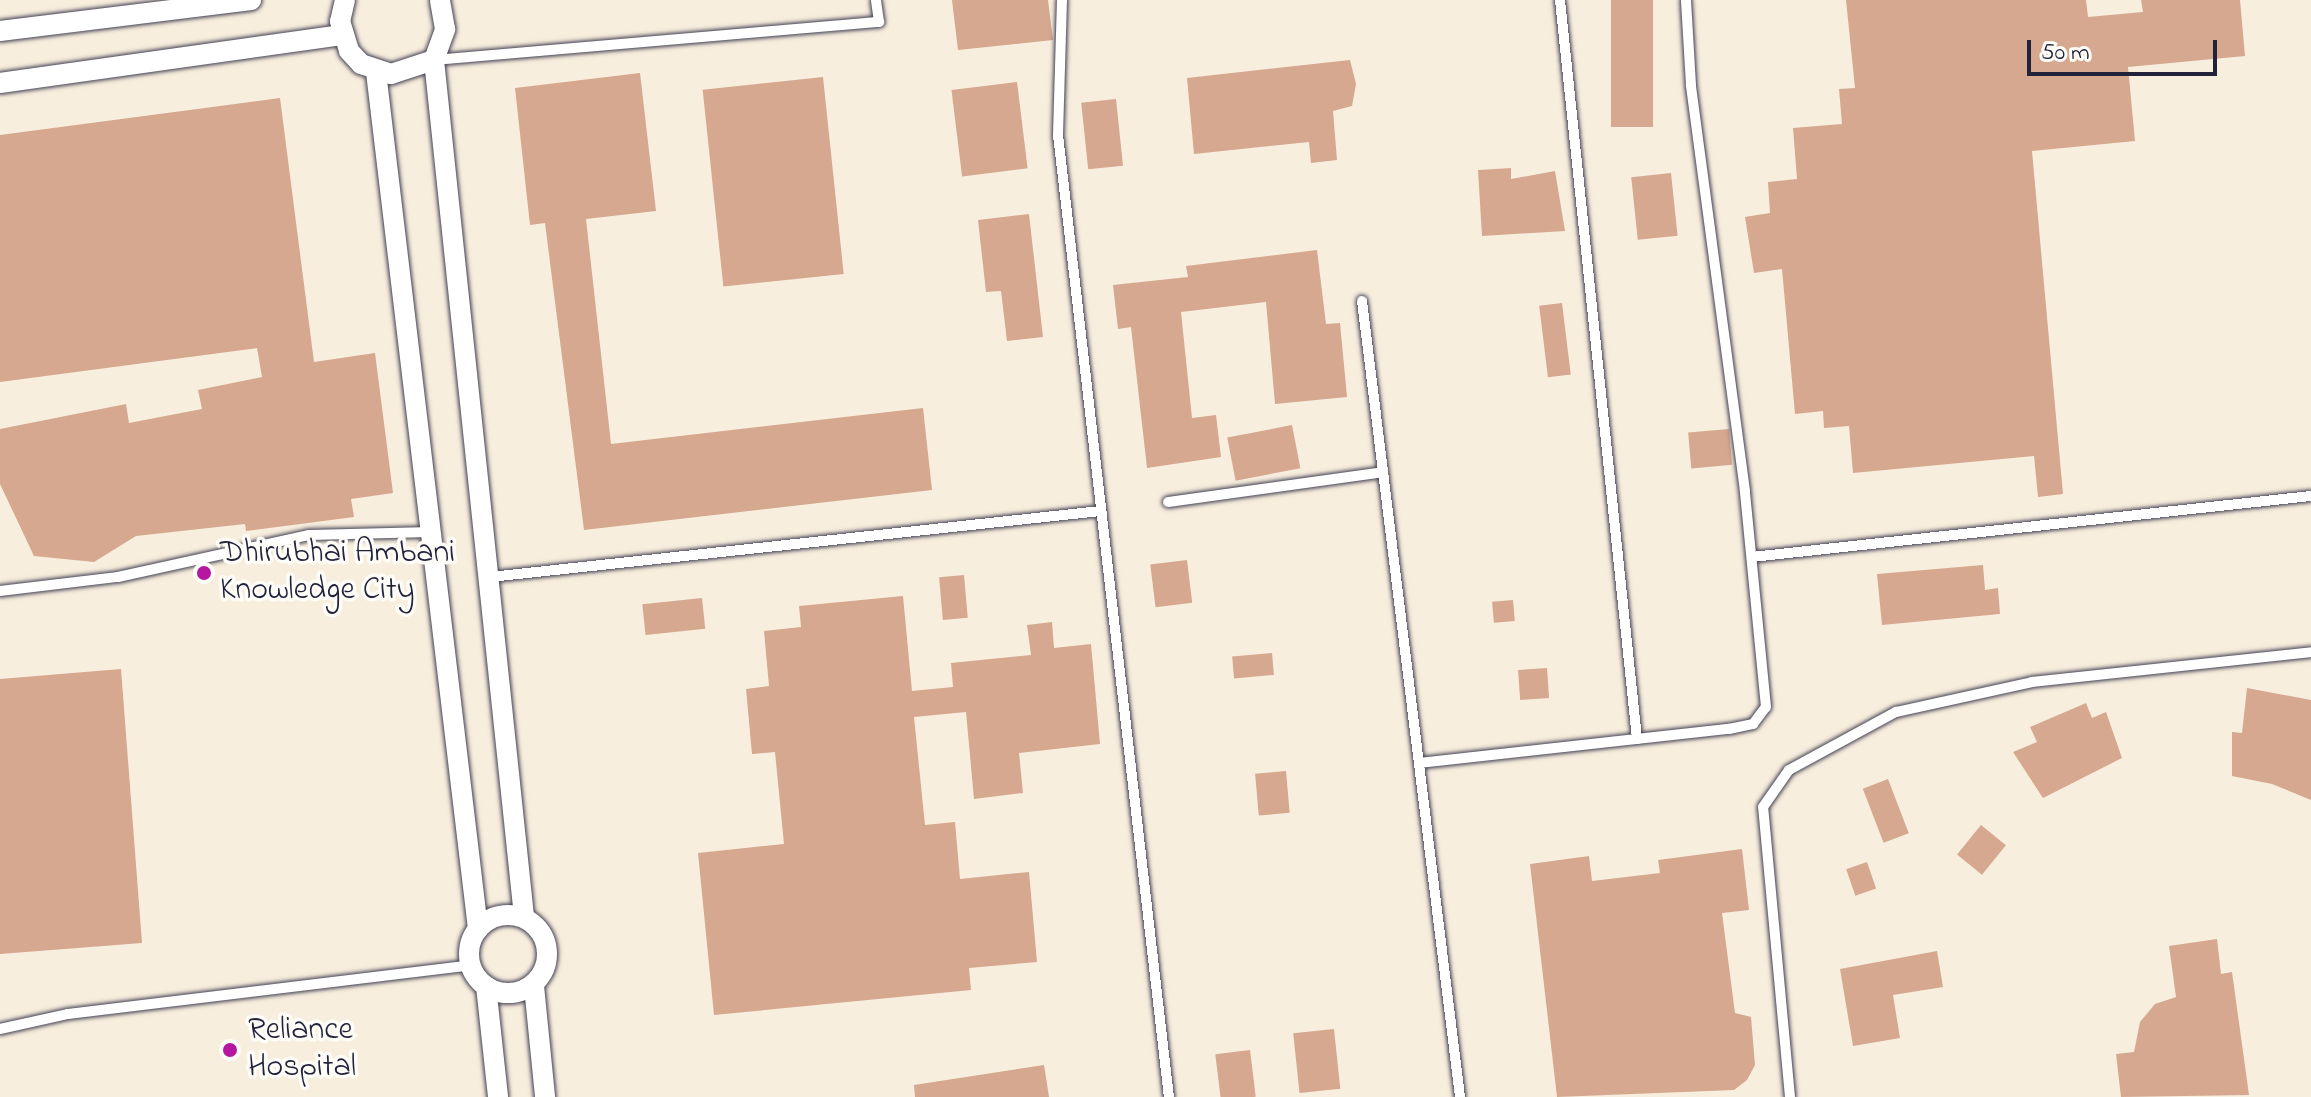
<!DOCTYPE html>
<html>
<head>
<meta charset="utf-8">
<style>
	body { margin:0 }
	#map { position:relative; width:2311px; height:1097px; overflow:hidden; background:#f8eede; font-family:"Indie Flower",sans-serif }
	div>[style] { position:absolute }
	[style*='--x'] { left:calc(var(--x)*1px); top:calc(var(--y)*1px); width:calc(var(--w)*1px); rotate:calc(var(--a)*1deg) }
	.building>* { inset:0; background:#d5a88f; transform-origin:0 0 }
	.roads { filter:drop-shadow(0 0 2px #424153) drop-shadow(0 0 2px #424153) }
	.lane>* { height:10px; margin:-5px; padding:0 5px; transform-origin:5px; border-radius:5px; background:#fff }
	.street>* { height:20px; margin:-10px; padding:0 10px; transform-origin:10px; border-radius:10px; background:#fff }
	.street>.ring { margin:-10px; padding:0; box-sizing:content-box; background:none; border:20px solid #fff; border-radius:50% }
	.dots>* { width:22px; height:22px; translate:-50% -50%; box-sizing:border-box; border:4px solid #fdfcf7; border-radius:50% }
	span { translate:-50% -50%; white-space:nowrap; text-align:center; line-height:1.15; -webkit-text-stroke:7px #fdfcf7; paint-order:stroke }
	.poi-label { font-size:32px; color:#22223b }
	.left { translate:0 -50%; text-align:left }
	.scale { position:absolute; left:2027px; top:40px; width:190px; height:36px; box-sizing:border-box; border:4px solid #22223b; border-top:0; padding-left:10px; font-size:24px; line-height:28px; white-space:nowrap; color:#22223b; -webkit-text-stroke:6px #fdfcf7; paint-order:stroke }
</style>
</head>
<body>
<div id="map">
	<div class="building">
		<i style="clip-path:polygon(952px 0,1048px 0,1053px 40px,958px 50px)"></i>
		<i style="left:1611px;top:0;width:42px;height:127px"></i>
		<i style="clip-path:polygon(1846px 0,2086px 0,2088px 17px,2143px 12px,2141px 0,2240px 0,2245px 56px,2128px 67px,2135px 141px,2032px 151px,2063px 494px,2038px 497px,2034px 456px,1853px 473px,1849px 426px,1824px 428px,1823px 411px,1795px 414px,1782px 269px,1754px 273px,1745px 217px,1770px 213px,1768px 182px,1797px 179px,1793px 128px,1842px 124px,1839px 89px,1855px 88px)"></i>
		<i style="clip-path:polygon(1350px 60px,1356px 84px,1352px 106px,1333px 111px,1337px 160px,1311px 163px,1309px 142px,1194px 154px,1187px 78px)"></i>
		<i style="clip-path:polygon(640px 73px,656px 211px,586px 219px,611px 444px,923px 408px,932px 490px,584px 530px,545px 223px,530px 225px,515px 88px)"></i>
		<i style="left:823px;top:77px;width:198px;height:121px;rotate:84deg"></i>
		<i style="left:1017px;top:82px;width:87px;height:66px;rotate:83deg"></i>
		<i style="clip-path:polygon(280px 98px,314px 362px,375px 353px,393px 493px,351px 499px,354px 517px,246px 531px,245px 524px,136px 536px,94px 562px,34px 556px,0 484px,0 429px,126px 404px,129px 423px,202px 409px,198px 390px,262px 377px,257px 348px,0 382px,0 135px)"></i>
		<i style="left:1116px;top:99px;width:67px;height:35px;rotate:84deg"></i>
		<i style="clip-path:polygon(1511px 168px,1511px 179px,1555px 171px,1565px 231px,1482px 236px,1478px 170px)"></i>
		<i style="left:1671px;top:173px;width:63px;height:40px;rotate:84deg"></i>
		<i style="clip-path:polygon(1029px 214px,1043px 337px,1007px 341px,1001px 291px,986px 292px,978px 220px)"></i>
		<i style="clip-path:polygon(1317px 250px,1326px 324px,1340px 323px,1347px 397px,1275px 404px,1266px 302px,1181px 312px,1192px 418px,1216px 415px,1221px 457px,1147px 468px,1131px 327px,1118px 329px,1113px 285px,1188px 277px,1186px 266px)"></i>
		<i style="left:1562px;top:303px;width:72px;height:23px;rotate:83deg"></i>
		<i style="left:1292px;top:425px;width:44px;height:66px;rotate:79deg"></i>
		<i style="left:1729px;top:429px;width:36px;height:41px;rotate:85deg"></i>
		<i style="left:1187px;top:560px;width:43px;height:37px;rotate:83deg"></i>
		<i style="clip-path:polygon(1983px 565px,1985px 590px,1998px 588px,2000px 614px,1882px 625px,1877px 574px)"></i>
		<i style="left:964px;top:575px;width:43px;height:25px;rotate:85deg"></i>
		<i style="clip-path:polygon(903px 596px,912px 691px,953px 687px,951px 663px,1031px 655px,1027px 625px,1052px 622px,1054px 648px,1091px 644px,1100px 744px,1019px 753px,1023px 793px,974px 799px,966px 712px,914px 717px,925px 825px,955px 822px,960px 879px,1029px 872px,1037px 962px,969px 968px,971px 990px,714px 1015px,698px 853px,784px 844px,775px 752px,752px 754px,746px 689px,769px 686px,764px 631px,801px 627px,799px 606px)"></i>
		<i style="left:702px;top:598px;width:31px;height:60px;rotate:84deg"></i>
		<i style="left:1513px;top:600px;width:21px;height:21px;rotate:85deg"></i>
		<i style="left:1272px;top:653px;width:22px;height:40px;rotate:85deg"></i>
		<i style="left:1547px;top:668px;width:30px;height:29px;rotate:86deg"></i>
		<i style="clip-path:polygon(121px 669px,142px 943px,0 954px,0 679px)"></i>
		<i style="clip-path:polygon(2247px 688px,2311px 700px,2311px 800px,2272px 784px,2232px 776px,2232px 732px,2242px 733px)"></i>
		<i style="clip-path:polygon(2086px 703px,2092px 718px,2106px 712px,2122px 758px,2043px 798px,2013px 752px,2037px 742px,2030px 727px)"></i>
		<i style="left:1286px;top:771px;width:42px;height:31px;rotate:85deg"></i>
		<i style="left:1888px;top:779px;width:58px;height:27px;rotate:69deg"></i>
		<i style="left:1981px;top:825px;width:32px;height:38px;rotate:39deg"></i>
		<i style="clip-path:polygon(1742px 849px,1749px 910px,1722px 913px,1735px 1013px,1751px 1017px,1755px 1065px,1747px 1080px,1734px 1090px,1557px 1097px,1530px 864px,1589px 856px,1592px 881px,1660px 873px,1658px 860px)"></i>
		<i style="left:1867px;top:862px;width:28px;height:22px;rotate:71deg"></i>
		<i style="clip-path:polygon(2217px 939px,2221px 974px,2232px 972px,2249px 1095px,2121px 1097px,2116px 1054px,2134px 1052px,2140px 1022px,2155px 1004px,2176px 997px,2169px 946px)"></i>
		<i style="clip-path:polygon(1937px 951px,1943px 987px,1893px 995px,1900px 1038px,1853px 1046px,1840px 969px)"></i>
		<i style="left:1334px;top:1029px;width:60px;height:41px;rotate:84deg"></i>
		<i style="left:1250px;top:1050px;width:47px;height:35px;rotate:83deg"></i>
		<i style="clip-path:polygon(1044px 1065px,1049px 1097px,915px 1097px,914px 1085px)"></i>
	</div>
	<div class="roads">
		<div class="lane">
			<i style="--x:1062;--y:0;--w:135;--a:91.7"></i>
			<i style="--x:1058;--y:135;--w:968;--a:83.42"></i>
			<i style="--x:1560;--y:0;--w:743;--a:84.05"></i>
			<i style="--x:434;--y:60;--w:447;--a:-4.9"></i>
			<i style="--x:879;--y:22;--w:22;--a:-98"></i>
			<i style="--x:1362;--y:301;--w:802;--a:82.98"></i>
			<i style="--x:1168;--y:502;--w:217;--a:-7.9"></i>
			<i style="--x:1752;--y:557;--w:562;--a:-6.23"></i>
			<i style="--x:490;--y:577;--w:615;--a:-6.17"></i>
			<i style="--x:0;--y:591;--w:119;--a:-6.8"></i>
			<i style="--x:118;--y:577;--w:196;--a:-12.4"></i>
			<i style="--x:309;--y:535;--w:122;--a:-1.4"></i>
			<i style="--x:1419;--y:763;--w:312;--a:-6.3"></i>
			<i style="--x:1729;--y:729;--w:25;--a:-12"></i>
			<i style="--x:1753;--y:724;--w:21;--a:-53"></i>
			<i style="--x:1766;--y:707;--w:217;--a:-95.6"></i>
			<i style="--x:1745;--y:491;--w:410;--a:-97.6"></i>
			<i style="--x:1691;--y:85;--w:85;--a:-93.4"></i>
			<i style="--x:0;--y:1029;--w:70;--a:-12.4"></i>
			<i style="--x:68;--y:1014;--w:406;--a:-6.9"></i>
			<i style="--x:1790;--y:1097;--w:291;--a:-95.3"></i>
			<i style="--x:1763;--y:807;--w:45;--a:-54.9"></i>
			<i style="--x:1789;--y:770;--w:122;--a:-28.5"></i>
			<i style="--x:1896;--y:712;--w:139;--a:-12.4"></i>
			<i style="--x:2032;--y:682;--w:281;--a:-6.1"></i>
		</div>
		<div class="street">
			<i style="--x:345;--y:0;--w:22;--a:103"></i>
			<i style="--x:340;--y:21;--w:31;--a:73"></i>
			<i style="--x:349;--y:51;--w:18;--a:47"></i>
			<i style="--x:361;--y:64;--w:32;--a:18"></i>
			<i style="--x:391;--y:74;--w:45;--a:-18"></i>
			<i style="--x:434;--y:60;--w:33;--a:-70"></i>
			<i style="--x:445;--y:29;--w:29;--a:-100"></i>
			<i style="--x:0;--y:31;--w:253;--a:-7"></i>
			<i style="--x:434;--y:60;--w:862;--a:84"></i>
			<i style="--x:376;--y:72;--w:863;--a:83.21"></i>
			<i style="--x:0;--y:83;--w:345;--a:-8"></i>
			<i class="ring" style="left:469px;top:915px;width:58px;height:58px"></i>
			<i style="--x:486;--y:986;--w:112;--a:83.8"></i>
			<i style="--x:534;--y:986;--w:112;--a:84.3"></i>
		</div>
	</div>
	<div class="dots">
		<i style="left:204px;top:573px;background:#b5179e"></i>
		<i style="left:230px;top:1050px;background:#b5179e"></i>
	</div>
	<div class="poi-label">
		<span class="left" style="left:220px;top:573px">Dhirubhai Ambani<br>Knowledge City</span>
		<span class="left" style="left:248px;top:1050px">Reliance<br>Hospital</span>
	</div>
	<div class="scale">50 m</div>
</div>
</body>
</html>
